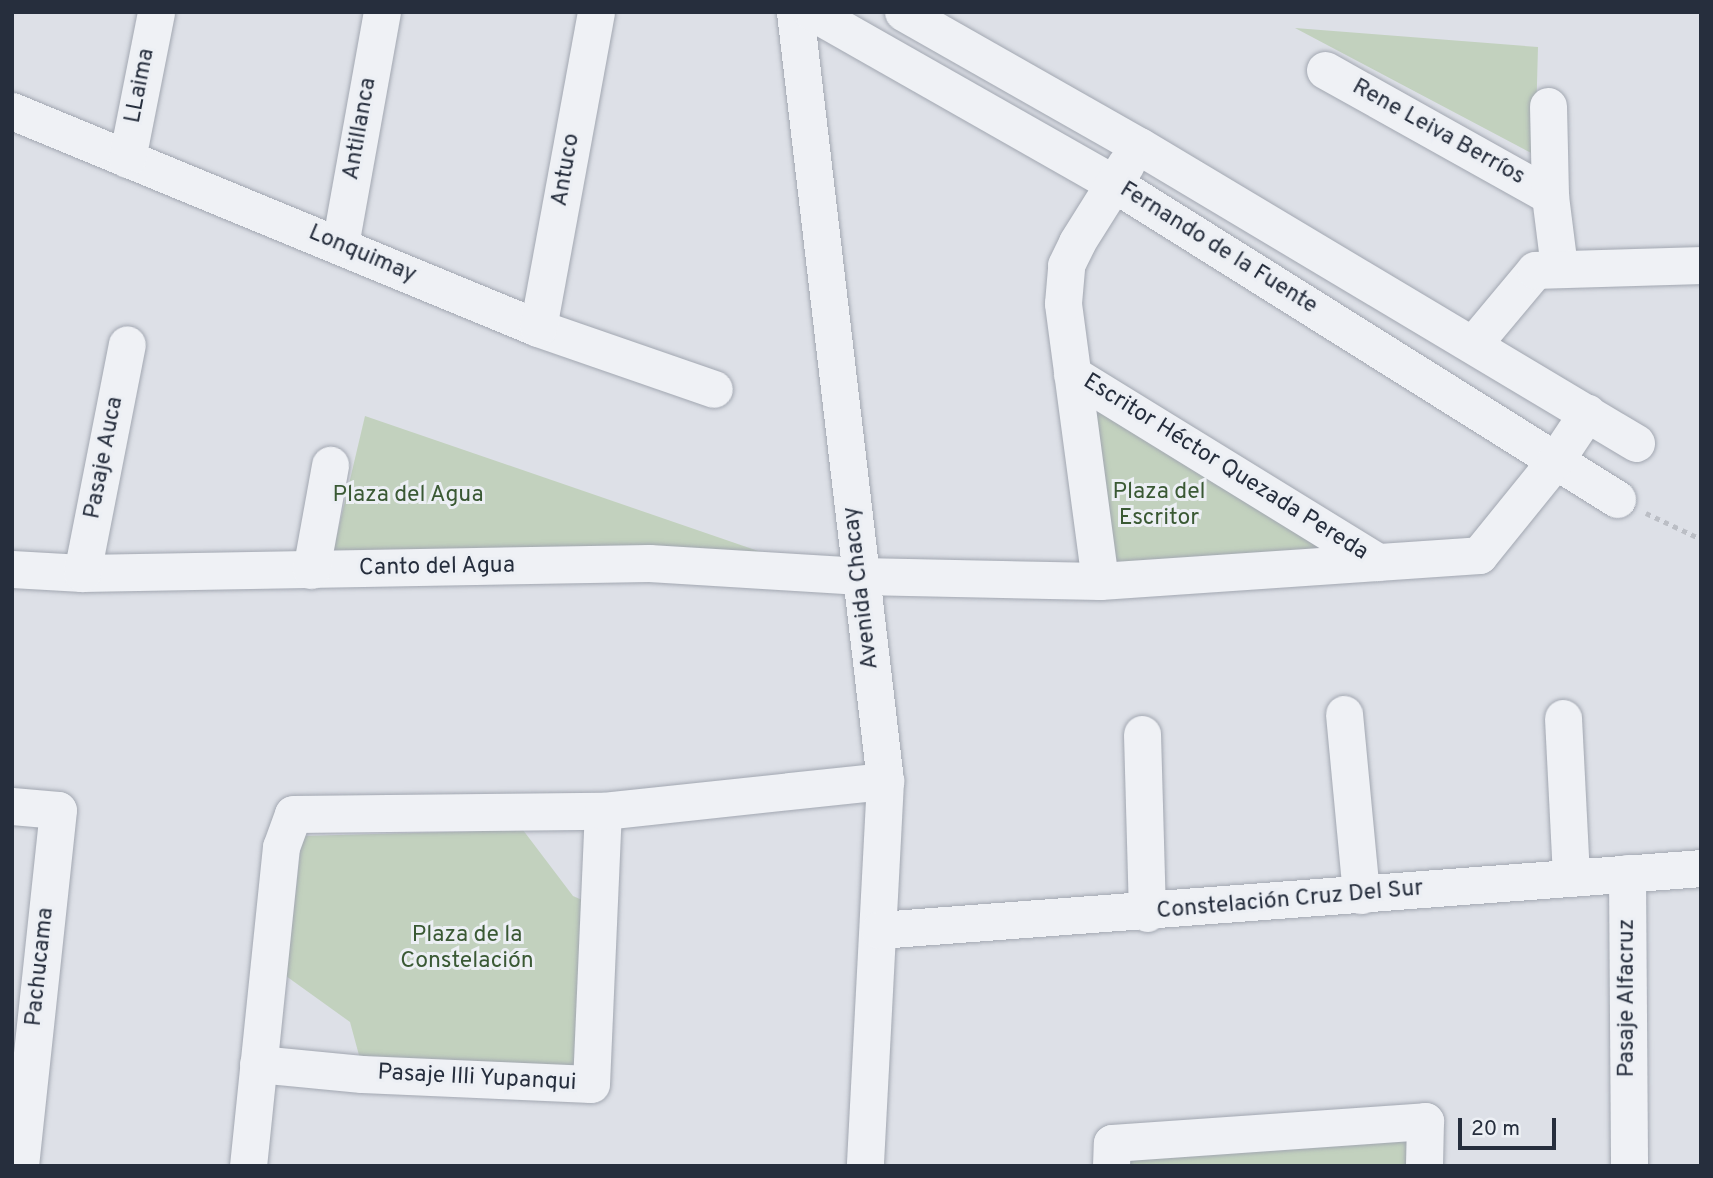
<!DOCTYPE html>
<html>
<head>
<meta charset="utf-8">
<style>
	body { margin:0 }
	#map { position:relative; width:1713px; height:1178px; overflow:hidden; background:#dde0e7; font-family:Overpass,sans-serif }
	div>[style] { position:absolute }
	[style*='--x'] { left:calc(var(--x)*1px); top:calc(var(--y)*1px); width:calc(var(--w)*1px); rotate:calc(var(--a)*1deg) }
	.green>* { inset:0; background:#c2d1be }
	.path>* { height:4.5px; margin-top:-2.25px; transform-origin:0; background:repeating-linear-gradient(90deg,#bbbec5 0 5px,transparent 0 10px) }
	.roads { filter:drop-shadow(0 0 2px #a2a7b1) drop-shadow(0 0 2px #a2a7b1) }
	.street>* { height:37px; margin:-18.5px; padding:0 18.5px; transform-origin:18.5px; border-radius:18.5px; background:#eff1f5 }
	span { translate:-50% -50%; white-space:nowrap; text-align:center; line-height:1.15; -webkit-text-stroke:6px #eceff4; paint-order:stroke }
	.street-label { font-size:23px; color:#262e3d }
	.park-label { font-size:23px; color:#3a5934 }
	.frame { position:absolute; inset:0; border:14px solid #262e3d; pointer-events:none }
	.scale { position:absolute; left:1458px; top:1118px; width:98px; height:32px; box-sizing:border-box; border:4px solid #262e3d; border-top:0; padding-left:9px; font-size:21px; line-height:24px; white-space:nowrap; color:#262e3d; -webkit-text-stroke:5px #eceff4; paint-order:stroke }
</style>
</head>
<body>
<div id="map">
	<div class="green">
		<i style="clip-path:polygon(1295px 28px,1538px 47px,1535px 156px,1535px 155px)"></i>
		<i style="clip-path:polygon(1081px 389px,1350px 555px,1105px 570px)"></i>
		<i style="clip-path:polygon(365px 416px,770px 555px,332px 556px)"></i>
		<i style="clip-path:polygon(523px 830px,573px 896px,589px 903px,579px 1076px,360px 1059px,350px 1022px,286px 976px,302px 836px)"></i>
		<i style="clip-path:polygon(1409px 1138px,1409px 1166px,1127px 1166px,1127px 1158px)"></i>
	</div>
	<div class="path">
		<i style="--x:1646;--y:513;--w:61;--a:25.3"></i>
	</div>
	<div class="roads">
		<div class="street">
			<i style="--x:795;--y:12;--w:774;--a:83.32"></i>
			<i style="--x:885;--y:781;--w:386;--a:93"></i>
			<i style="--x:812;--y:12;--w:346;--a:29.6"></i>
			<i style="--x:1113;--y:183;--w:595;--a:32.09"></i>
			<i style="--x:903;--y:12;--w:271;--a:29.6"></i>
			<i style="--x:1139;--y:146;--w:579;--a:30.86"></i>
			<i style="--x:1325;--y:70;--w:258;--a:29.2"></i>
			<i style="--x:1548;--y:106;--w:90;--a:88.7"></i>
			<i style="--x:1550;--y:196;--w:72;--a:82.8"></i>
			<i style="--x:12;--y:111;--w:569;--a:22.42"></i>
			<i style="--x:538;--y:328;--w:186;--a:19.1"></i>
			<i style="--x:127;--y:159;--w:150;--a:-78.8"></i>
			<i style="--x:340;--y:245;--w:237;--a:-79.8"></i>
			<i style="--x:538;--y:328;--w:321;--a:-79.6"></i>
			<i style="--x:1474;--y:343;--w:95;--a:-50.1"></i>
			<i style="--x:1535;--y:270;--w:166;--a:-1.7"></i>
			<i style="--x:1072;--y:374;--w:359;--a:31.6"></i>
			<i style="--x:12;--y:569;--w:70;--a:3.3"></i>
			<i style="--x:82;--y:573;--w:567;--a:-1.01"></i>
			<i style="--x:649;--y:563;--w:212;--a:3.5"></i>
			<i style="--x:861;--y:576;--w:239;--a:1.2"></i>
			<i style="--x:1100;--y:581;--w:380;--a:-3.9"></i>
			<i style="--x:1479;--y:555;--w:121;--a:-51"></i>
			<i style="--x:1555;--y:461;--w:58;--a:-56.3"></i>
			<i style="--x:311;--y:570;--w:107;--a:-79.7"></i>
			<i style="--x:82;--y:573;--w:233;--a:-78.9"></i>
			<i style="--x:1100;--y:581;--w:280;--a:-97.6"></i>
			<i style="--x:1063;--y:303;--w:38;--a:-85"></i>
			<i style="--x:1066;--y:265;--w:25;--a:-64"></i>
			<i style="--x:1077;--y:242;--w:92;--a:-57.9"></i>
			<i style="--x:1344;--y:714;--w:182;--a:84.6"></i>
			<i style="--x:1563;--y:718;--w:160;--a:87.1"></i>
			<i style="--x:1142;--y:734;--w:179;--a:88.4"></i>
			<i style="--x:12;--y:806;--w:46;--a:5"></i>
			<i style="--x:58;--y:810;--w:358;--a:96.1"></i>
			<i style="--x:1627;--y:873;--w:293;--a:89.6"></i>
			<i style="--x:879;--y:930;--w:824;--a:-4.31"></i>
			<i style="--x:258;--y:1064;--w:104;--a:5.5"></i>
			<i style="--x:362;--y:1074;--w:229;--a:2.5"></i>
			<i style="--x:591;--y:1084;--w:273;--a:-87.5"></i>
			<i style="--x:248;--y:1166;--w:321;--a:-84.1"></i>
			<i style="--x:281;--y:847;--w:35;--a:-70"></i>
			<i style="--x:293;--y:814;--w:310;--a:-0.6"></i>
			<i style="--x:603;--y:811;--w:284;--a:-6.1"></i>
			<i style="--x:1111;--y:1166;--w:23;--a:-88"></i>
			<i style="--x:1112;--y:1143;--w:314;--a:-4"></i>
			<i style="--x:1425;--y:1121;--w:45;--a:91.3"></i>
		</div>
	</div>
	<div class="street-label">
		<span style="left:141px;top:86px;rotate:-79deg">LLaima</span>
		<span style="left:361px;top:129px;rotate:-80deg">Antillanca</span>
		<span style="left:1438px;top:133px;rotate:29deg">Rene Leiva Berríos</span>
		<span style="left:567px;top:170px;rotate:-80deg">Antuco</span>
		<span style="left:1218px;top:249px;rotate:32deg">Fernando de la Fuente</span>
		<span style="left:362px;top:255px;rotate:23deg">Lonquimay</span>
		<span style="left:105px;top:458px;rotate:-79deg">Pasaje Auca</span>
		<span style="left:1225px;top:468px;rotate:32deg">Escritor Héctor Quezada Pereda</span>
		<span style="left:437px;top:568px;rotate:-1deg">Canto del Agua</span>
		<span style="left:862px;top:588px;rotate:-97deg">Avenida Chacay</span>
		<span style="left:1290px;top:901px;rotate:-5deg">Constelación Cruz Del Sur</span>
		<span style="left:41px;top:967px;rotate:-84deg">Pachucama</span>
		<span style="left:1628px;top:998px;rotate:-90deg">Pasaje Alfacruz</span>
		<span style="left:477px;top:1079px;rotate:3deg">Pasaje Illi Yupanqui</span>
	</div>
	<div class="park-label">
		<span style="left:1159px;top:506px">Plaza del<br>Escritor</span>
		<span style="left:408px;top:496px">Plaza del Agua</span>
		<span style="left:467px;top:949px">Plaza de la<br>Constelación</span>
	</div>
	<div class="frame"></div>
	<div class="scale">20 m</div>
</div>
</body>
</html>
